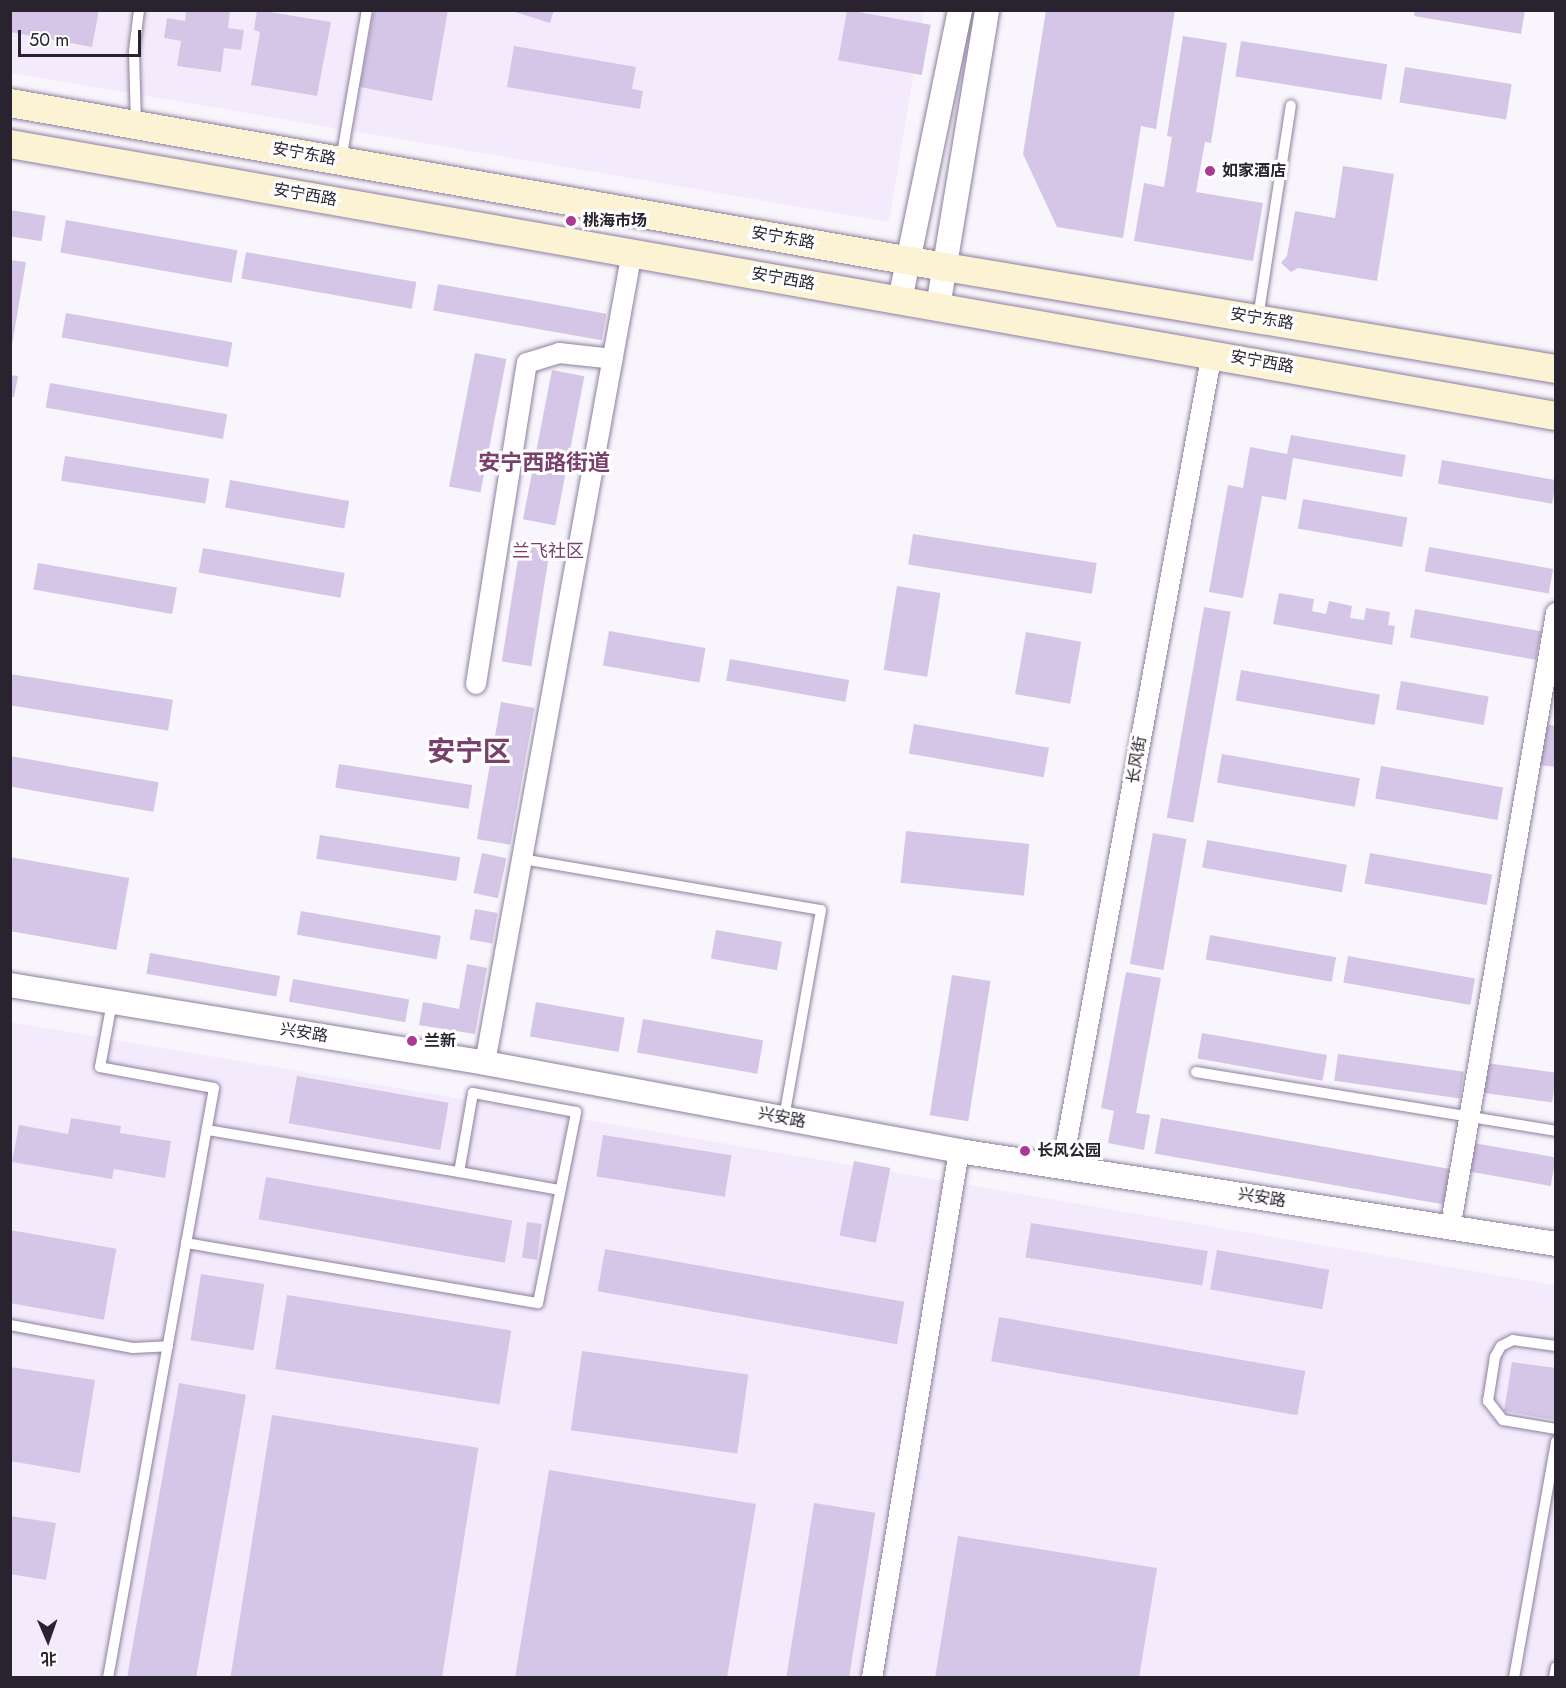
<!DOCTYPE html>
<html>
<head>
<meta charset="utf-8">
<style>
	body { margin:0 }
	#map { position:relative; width:1566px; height:1688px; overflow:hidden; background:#f8f5fc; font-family:Jost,"Noto Sans SC",sans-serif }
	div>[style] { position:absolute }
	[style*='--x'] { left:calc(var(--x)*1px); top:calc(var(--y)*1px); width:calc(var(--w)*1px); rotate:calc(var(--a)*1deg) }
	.built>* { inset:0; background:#f3ebfc }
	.building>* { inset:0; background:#d5c6e7; transform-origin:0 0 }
	.roads { filter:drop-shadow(0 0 2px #8d7f9e) drop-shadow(0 0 2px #8d7f9e) }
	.service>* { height:10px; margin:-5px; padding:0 5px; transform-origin:5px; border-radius:5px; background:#fff }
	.minor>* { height:20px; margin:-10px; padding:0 10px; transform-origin:10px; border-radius:10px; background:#fff }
	.tertiary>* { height:24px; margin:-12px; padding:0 12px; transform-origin:12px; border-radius:12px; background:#fff }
	.secondary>* { height:28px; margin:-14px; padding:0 14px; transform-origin:14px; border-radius:14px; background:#fcf2d4 }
	.dots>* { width:16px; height:16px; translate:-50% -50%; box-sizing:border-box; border:3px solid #fff; border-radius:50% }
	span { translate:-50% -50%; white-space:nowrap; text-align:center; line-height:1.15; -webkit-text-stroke:6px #fff; paint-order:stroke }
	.street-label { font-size:16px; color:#28232f }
	.poi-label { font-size:16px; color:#28232f; font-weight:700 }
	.left { translate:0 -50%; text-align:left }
	.neighbourhood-label { font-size:18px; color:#7a406c }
	.district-label { font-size:22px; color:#7a406c; font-weight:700 }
	.town-label { font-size:28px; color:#7a406c; font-weight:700 }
	.frame { position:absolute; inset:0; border:12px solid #28232f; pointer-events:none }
	.north { position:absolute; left:18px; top:1610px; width:60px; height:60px; -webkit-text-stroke:4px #fff; paint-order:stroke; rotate:178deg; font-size:16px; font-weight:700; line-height:24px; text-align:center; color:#28232f }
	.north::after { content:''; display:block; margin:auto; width:21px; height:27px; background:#28232f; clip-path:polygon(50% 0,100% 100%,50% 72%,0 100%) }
	.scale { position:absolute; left:18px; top:30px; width:123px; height:27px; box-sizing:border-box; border:3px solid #28232f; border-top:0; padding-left:8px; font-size:18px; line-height:21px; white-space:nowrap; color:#28232f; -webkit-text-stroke:4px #fff; paint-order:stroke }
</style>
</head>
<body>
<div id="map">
	<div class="built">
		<i style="clip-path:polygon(10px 11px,924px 11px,889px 222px,11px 73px)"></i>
		<i style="clip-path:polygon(10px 1022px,1555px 1285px,1555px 1677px,11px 1677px)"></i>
	</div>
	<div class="building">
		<i style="clip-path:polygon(10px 10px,99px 10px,92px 47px,10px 32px)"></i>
		<i style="clip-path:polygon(186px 10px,230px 10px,228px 28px,244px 30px,241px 50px,224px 48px,221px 72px,177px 66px,181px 41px,164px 38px,167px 18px,185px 21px)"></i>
		<i style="clip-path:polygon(257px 10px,331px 22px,317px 96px,251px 85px,260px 32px,254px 30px)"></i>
		<i style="clip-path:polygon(374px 10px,448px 10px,432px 101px,360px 87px)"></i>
		<i style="clip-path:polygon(509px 10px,554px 10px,550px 23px)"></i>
		<i style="left:847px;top:10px;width:85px;height:51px;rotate:10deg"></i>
		<i style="clip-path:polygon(1046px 10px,1175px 10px,1156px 129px,1141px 126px,1123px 238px,1057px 227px,1023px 154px)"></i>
		<i style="clip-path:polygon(1415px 10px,1525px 10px,1521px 34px,1414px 16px)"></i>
		<i style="clip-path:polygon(1183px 36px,1227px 43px,1211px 143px,1205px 142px,1196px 192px,1263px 203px,1253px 261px,1134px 241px,1144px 183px,1164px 187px,1172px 137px,1167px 136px)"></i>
		<i style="left:1241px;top:41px;width:148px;height:36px;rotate:9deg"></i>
		<i style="clip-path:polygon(514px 46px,636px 67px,632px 89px,643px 91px,640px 109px,507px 87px)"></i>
		<i style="left:1405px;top:67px;width:108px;height:36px;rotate:9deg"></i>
		<i style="clip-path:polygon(1343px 166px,1394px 174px,1377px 281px,1298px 268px,1291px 272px,1281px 263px,1287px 256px,1295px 211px,1335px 218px)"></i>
		<i style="left:10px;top:210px;width:36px;height:26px;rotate:9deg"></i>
		<i style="left:66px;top:220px;width:174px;height:33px;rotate:10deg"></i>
		<i style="left:246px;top:252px;width:173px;height:27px;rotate:10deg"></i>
		<i style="clip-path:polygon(10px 260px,26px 262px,12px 345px,10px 344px)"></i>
		<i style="left:438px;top:284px;width:171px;height:27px;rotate:10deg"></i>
		<i style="left:66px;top:313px;width:169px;height:25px;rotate:10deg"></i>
		<i style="left:475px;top:353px;width:32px;height:136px;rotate:11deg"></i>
		<i style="left:552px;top:370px;width:33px;height:152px;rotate:11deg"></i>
		<i style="clip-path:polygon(10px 375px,18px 376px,14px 397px,10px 397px)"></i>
		<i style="left:50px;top:383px;width:180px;height:25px;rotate:10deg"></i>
		<i style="clip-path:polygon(1291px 435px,1406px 455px,1402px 477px,1293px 458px,1286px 500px,1262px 496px,1243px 598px,1209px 592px,1228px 485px,1243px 488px,1250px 447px,1287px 454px)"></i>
		<i style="left:65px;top:456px;width:146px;height:25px;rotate:9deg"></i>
		<i style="left:1442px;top:460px;width:116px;height:24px;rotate:10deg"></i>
		<i style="left:230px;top:480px;width:121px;height:28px;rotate:10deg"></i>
		<i style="left:1303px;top:499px;width:106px;height:30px;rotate:10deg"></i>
		<i style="left:913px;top:534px;width:186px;height:31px;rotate:9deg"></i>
		<i style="left:521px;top:540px;width:30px;height:123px;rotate:9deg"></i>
		<i style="left:1429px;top:547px;width:126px;height:25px;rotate:10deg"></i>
		<i style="left:203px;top:548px;width:144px;height:25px;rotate:10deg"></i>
		<i style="left:38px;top:563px;width:141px;height:27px;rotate:10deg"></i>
		<i style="left:897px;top:586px;width:44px;height:85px;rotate:9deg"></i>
		<i style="clip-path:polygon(1279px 593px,1314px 599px,1312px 611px,1326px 614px,1329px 601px,1352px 606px,1350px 618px,1364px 620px,1366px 608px,1390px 612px,1388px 625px,1395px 626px,1392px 645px,1273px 624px)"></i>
		<i style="left:1204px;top:607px;width:27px;height:214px;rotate:10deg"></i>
		<i style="left:1415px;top:609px;width:128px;height:29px;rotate:10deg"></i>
		<i style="left:609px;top:631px;width:98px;height:35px;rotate:10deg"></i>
		<i style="left:1026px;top:632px;width:56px;height:63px;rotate:10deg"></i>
		<i style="left:730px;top:659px;width:121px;height:22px;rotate:10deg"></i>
		<i style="left:1241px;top:670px;width:141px;height:31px;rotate:10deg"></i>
		<i style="left:10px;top:674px;width:165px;height:31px;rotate:9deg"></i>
		<i style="left:1401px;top:681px;width:89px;height:29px;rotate:10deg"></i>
		<i style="left:501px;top:702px;width:34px;height:139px;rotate:10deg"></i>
		<i style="left:914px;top:724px;width:137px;height:30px;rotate:10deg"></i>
		<i style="clip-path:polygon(1544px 724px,1556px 726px,1556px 767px,1538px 765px)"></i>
		<i style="left:1222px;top:754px;width:140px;height:29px;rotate:10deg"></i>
		<i style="left:10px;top:756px;width:151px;height:30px;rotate:10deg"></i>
		<i style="left:339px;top:764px;width:135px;height:24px;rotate:9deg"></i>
		<i style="left:1381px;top:766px;width:124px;height:33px;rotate:10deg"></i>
		<i style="left:906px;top:831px;width:124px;height:52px;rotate:6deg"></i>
		<i style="left:1153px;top:833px;width:34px;height:133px;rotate:10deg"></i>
		<i style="left:320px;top:835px;width:142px;height:24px;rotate:9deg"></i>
		<i style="left:1207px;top:840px;width:142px;height:28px;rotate:10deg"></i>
		<i style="left:482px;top:853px;width:25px;height:41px;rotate:12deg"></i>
		<i style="left:1370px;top:853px;width:124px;height:31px;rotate:10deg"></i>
		<i style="left:10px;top:857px;width:121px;height:73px;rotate:10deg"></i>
		<i style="left:475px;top:909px;width:23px;height:31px;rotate:10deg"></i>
		<i style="left:301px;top:911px;width:142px;height:24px;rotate:10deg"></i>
		<i style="left:716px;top:930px;width:67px;height:29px;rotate:10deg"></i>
		<i style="left:1210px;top:935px;width:128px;height:25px;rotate:10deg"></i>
		<i style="left:150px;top:953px;width:132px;height:21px;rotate:10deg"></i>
		<i style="left:1348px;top:956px;width:129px;height:27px;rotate:10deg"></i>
		<i style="clip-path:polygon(467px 964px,487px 968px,475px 1034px,419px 1025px,423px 1002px,459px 1009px)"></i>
		<i style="clip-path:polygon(1126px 972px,1161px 978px,1136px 1113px,1150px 1115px,1144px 1150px,1108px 1143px,1114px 1111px,1101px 1108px)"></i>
		<i style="left:952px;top:975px;width:39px;height:142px;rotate:9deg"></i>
		<i style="left:293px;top:979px;width:118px;height:23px;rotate:10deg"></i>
		<i style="left:536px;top:1002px;width:90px;height:35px;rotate:10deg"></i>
		<i style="left:643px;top:1019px;width:122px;height:34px;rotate:10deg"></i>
		<i style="left:1202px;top:1033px;width:127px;height:26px;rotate:10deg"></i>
		<i style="left:1338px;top:1054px;width:127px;height:27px;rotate:8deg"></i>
		<i style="left:1487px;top:1063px;width:70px;height:30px;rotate:8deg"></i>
		<i style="left:297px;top:1076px;width:154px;height:48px;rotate:10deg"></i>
		<i style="clip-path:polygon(71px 1118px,121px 1126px,120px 1133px,171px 1141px,165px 1178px,114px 1169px,112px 1179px,12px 1162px,19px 1125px,68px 1134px)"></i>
		<i style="left:1161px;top:1118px;width:295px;height:36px;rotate:10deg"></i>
		<i style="left:603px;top:1135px;width:130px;height:42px;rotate:9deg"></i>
		<i style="left:1474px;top:1143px;width:83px;height:29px;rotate:10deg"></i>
		<i style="left:854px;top:1161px;width:37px;height:76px;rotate:11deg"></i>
		<i style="left:266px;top:1177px;width:250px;height:43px;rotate:10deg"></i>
		<i style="left:527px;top:1222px;width:15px;height:36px;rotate:8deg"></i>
		<i style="left:1031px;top:1223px;width:179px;height:35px;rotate:9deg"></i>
		<i style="left:10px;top:1230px;width:108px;height:72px;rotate:10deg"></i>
		<i style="left:605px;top:1249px;width:304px;height:43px;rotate:10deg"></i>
		<i style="left:1217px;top:1250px;width:114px;height:40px;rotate:10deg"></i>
		<i style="left:201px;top:1274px;width:64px;height:67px;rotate:9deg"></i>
		<i style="left:287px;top:1295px;width:227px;height:75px;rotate:9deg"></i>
		<i style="left:999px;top:1317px;width:311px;height:45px;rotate:10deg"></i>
		<i style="left:582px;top:1351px;width:168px;height:80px;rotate:8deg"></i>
		<i style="clip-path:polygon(1512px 1362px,1556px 1368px,1556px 1420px,1504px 1411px)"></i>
		<i style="clip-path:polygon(10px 1367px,95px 1380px,80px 1473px,10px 1461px)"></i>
		<i style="left:179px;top:1383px;width:68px;height:300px;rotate:10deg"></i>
		<i style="left:272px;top:1415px;width:209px;height:266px;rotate:9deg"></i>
		<i style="clip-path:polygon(549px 1470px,756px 1504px,727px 1678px,515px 1678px)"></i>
		<i style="left:814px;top:1503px;width:62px;height:177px;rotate:9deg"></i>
		<i style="clip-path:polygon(10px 1516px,56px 1523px,46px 1580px,10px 1574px)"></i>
		<i style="clip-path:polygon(958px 1536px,1157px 1568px,1139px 1678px,935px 1678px)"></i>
	</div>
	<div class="roads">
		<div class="service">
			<i style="--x:136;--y:124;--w:73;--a:-91.6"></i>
			<i style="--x:134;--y:51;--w:41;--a:-83"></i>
			<i style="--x:341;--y:160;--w:152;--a:-80.2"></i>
			<i style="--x:1258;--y:318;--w:215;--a:-81.2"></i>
			<i style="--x:522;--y:859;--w:303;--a:9.7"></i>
			<i style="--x:821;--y:910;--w:211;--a:100.1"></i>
			<i style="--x:1196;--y:1072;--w:365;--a:9.3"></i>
			<i style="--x:207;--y:1130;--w:255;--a:9.5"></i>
			<i style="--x:186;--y:1243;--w:357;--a:9.7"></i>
			<i style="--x:538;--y:1303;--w:195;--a:-78.7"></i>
			<i style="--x:576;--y:1112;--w:105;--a:-169.5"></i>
			<i style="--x:473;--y:1093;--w:80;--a:100"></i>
			<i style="--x:459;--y:1172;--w:103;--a:10.1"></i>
			<i style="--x:10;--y:1325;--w:125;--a:10.6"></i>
			<i style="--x:133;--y:1348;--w:35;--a:-3"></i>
			<i style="--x:1556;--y:1346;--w:43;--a:-172.1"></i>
			<i style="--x:1513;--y:1340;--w:13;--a:153"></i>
			<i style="--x:1501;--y:1346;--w:13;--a:119"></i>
			<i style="--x:1495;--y:1357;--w:45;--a:99"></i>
			<i style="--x:1488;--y:1401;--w:24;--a:52"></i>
			<i style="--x:1503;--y:1420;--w:54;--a:9.6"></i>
			<i style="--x:108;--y:1678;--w:599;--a:-79.81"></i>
			<i style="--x:214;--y:1088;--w:116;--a:-169.6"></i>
			<i style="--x:100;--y:1067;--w:66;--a:-79.5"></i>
			<i style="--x:1514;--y:1678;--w:240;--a:-79.9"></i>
			<i style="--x:1554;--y:1678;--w:11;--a:-80"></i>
		</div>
		<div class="minor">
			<i style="--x:476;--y:684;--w:325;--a:-81"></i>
			<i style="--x:527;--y:363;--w:34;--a:-17"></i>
			<i style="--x:559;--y:353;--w:54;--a:6.3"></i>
			<i style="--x:485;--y:1063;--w:824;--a:-79.73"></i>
			<i style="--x:1062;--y:1167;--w:828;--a:-79.56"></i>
			<i style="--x:1453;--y:1212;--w:608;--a:-80.24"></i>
			<i style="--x:872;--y:1678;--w:534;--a:-80.63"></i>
		</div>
		<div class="tertiary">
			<i style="--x:900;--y:300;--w:296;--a:-78.3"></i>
			<i style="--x:938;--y:307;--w:301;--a:-80.6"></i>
			<i style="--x:10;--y:985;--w:481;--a:9.3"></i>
			<i style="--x:485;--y:1063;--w:482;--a:10.5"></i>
			<i style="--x:959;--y:1151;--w:604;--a:8.85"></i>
		</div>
		<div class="secondary">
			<i style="--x:10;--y:103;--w:949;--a:9.95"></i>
			<i style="--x:945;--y:267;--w:619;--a:9.48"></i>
			<i style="--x:10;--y:144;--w:1570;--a:9.98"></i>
		</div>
	</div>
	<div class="dots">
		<i style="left:1210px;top:171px;background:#ab3893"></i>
		<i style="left:571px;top:221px;background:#ab3893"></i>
		<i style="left:412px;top:1041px;background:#ab3893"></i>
		<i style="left:1025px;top:1151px;background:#ab3893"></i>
	</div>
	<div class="street-label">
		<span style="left:304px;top:154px;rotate:10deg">安宁东路</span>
		<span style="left:305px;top:195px;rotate:10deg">安宁西路</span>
		<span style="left:783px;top:238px;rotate:10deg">安宁东路</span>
		<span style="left:783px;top:279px;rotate:10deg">安宁西路</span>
		<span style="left:1262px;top:319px;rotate:9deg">安宁东路</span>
		<span style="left:1262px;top:362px;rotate:10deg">安宁西路</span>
		<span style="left:1137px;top:760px;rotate:-80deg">长风街</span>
		<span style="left:304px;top:1033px;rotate:9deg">兴安路</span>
		<span style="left:782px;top:1118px;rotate:11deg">兴安路</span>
		<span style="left:1262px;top:1198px;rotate:9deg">兴安路</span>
	</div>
	<div class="poi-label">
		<span class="left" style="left:1222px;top:171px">如家酒店</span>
		<span class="left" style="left:583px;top:221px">桃海市场</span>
		<span class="left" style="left:424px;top:1041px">兰新</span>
		<span class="left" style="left:1037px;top:1151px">长风公园</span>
	</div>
	<div class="neighbourhood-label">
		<span style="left:548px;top:551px">兰飞社区</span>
	</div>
	<div class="district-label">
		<span style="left:544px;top:463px">安宁西路街道</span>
	</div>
	<div class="town-label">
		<span style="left:469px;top:752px">安宁区</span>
	</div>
	<div class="frame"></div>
	<div class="north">北</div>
	<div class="scale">50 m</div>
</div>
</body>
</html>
